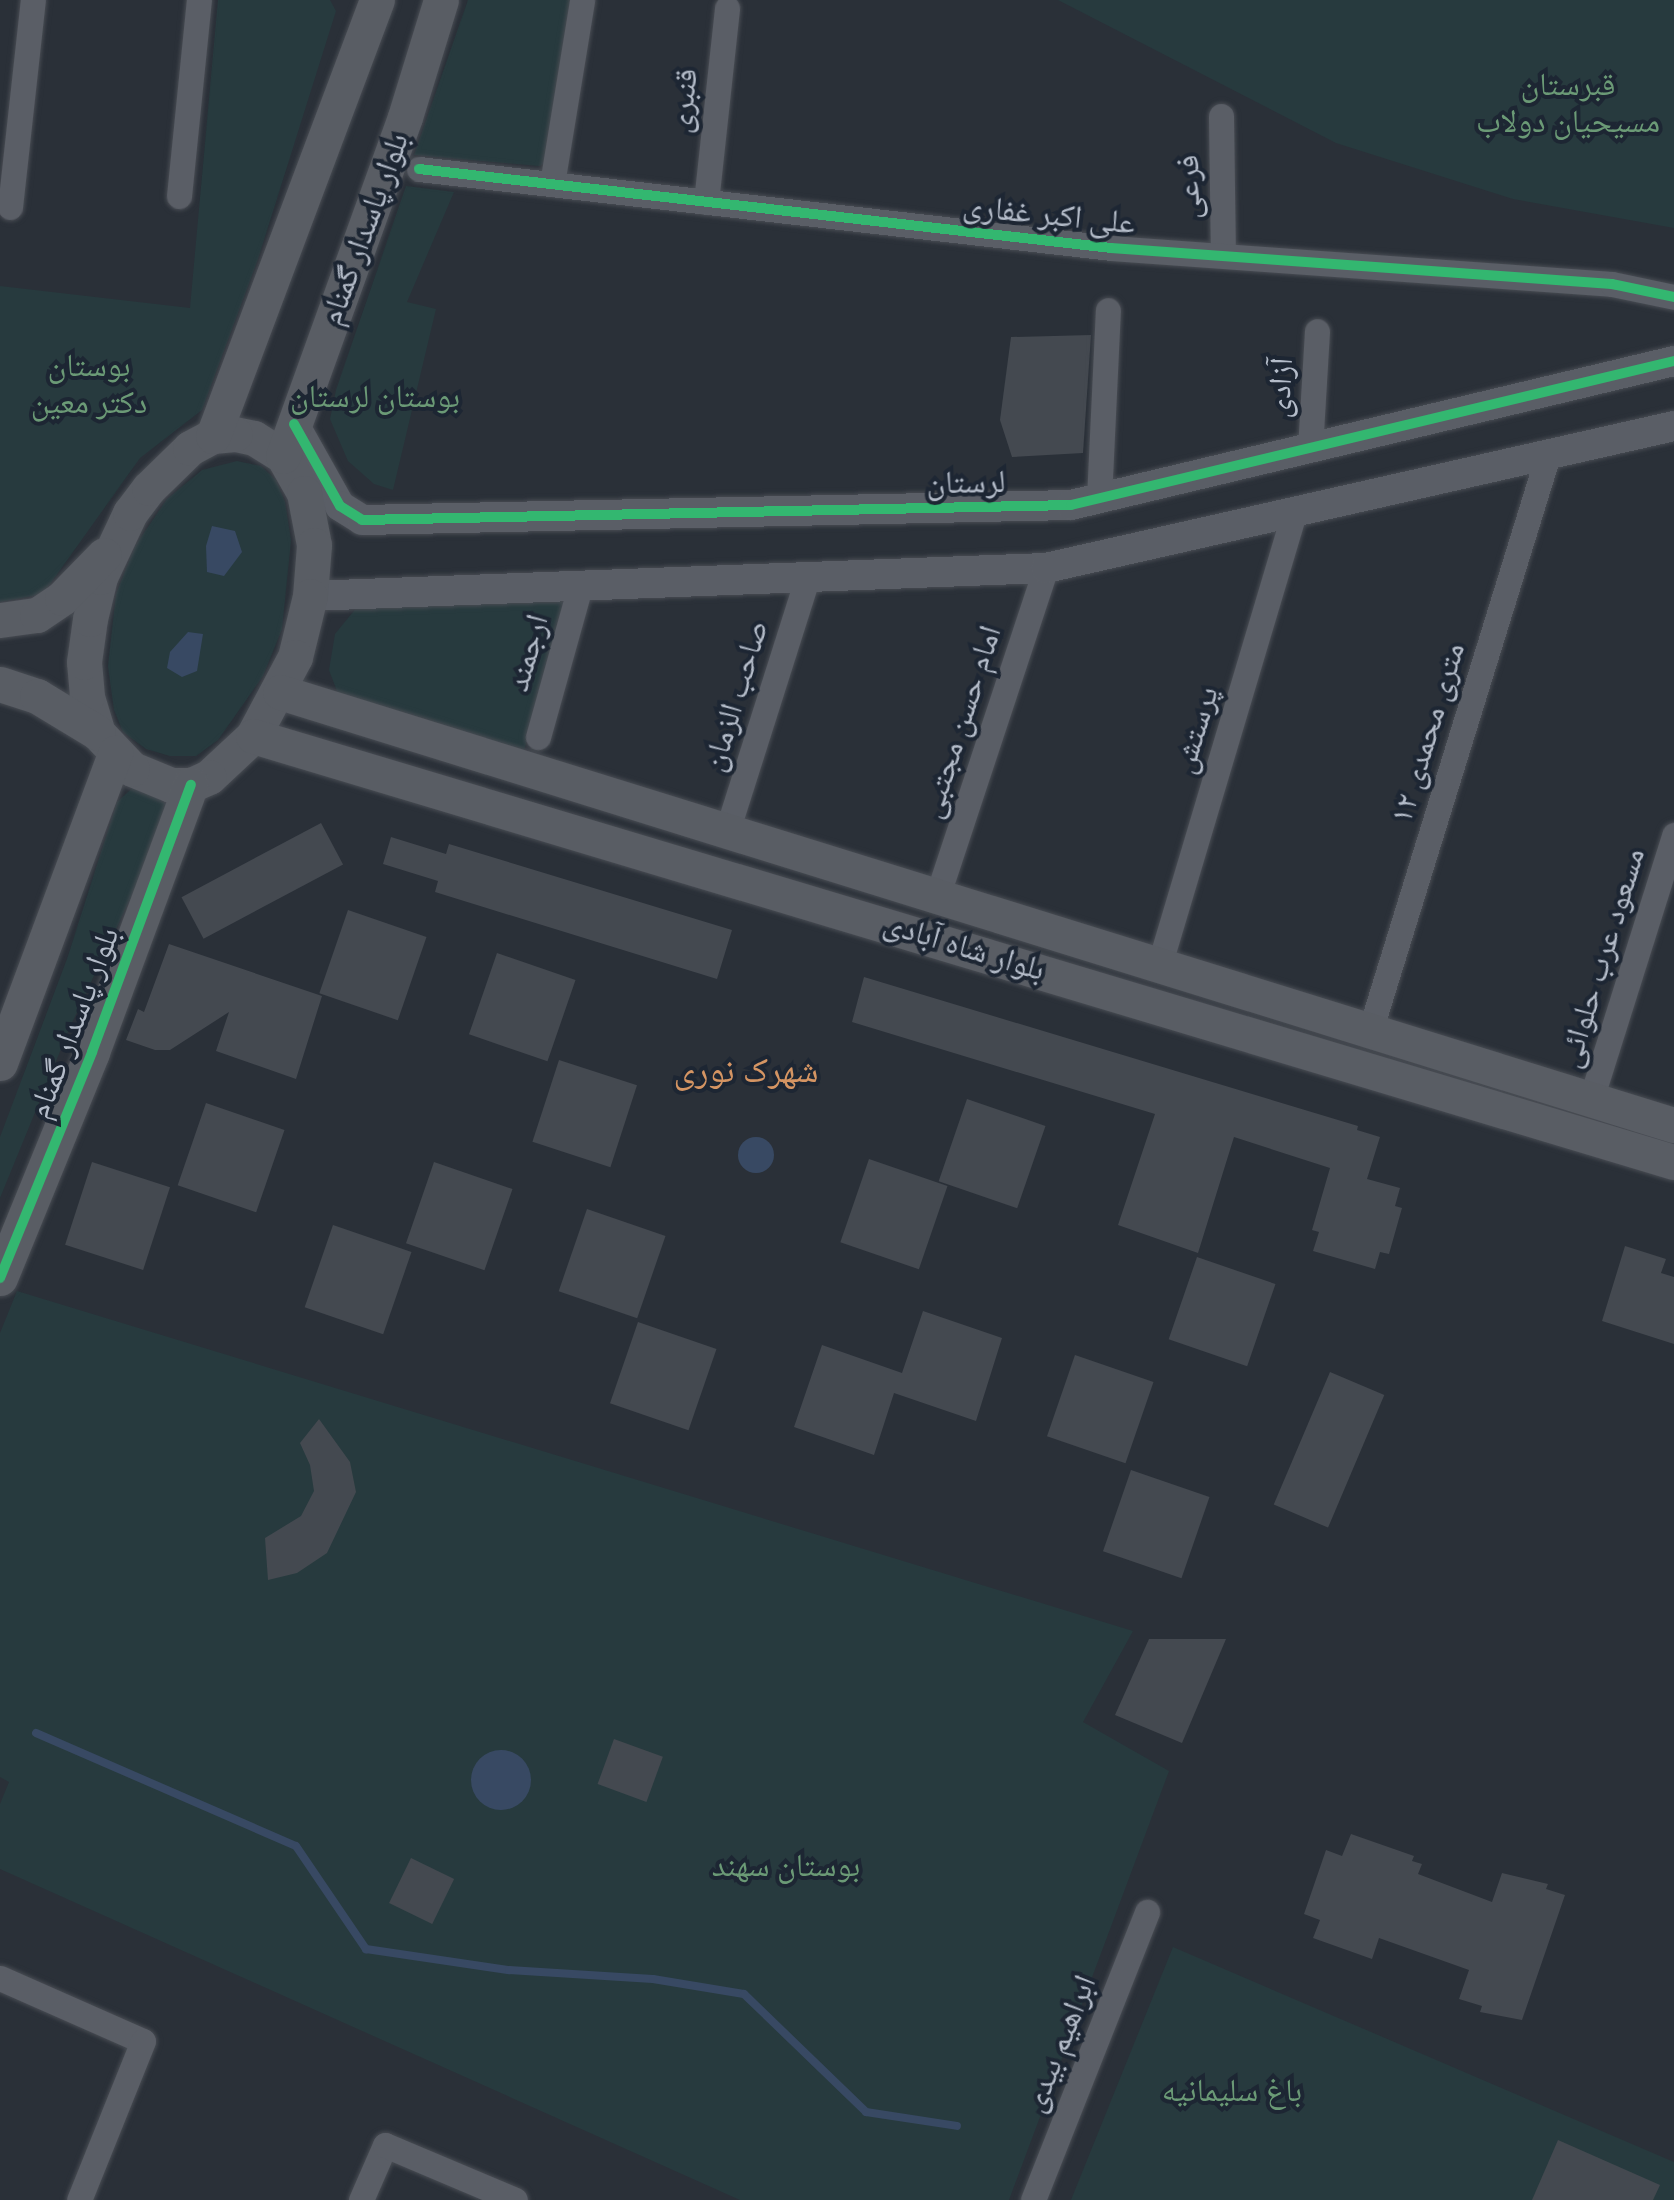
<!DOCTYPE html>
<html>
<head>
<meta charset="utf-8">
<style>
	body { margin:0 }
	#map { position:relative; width:1674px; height:2200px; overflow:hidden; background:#2a3038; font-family:Karla,"Noto Naskh Arabic",sans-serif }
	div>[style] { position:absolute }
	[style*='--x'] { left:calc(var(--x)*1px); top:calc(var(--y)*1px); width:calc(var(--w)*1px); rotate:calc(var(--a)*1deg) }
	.green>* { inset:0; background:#273a3e }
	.water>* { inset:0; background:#384963 }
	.round { border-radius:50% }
	.stream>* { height:8px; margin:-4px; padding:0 4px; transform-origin:4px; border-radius:4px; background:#384963 }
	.building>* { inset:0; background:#444950; transform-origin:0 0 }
	.roads { filter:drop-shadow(0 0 2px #484c53) drop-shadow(0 0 2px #484c53) }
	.minor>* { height:25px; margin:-12.5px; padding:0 12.5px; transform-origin:12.5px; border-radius:12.5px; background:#5a5e66 }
	.tertiary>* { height:30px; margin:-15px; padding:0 15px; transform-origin:15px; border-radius:15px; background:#5a5e66 }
	.secondary>* { height:35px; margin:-17.5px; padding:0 17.5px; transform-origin:17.5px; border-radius:17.5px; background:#595d64 }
	.cycleway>* { height:10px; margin:-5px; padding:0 5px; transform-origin:5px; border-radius:5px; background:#33b770 }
	span { translate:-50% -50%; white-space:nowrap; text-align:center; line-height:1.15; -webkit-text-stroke:8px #1d2633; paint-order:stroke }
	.park-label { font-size:32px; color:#6b9a76 }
	.street-label { font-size:32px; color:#b4bcc9 }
	.neighbourhood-label { font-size:35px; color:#d59563 }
</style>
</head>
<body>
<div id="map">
	<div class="green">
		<i style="clip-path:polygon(218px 0,330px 0,336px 11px,258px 259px,202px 410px,140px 458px,43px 594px,0 602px,0 286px,190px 308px)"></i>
		<i style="clip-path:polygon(468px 0,580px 0,554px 161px,539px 166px,414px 155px)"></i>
		<i style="clip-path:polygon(1058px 0,1674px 0,1674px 228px,1513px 199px,1336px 143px)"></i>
		<i style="clip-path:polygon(406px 186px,454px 192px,407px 302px,436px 309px,393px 490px,374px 484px,348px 461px,330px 419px,336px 390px)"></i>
		<i style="clip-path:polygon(237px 461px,261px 466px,276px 480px,285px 502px,291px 540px,282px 629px,263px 676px,218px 740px,196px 756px,170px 756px,146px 749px,123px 732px,114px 710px,108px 666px,116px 594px,135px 546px,167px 499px,202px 470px)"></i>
		<i style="clip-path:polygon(567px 596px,521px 762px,340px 699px,329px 670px,335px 634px,357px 607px)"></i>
		<i style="clip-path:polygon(138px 783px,177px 799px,70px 1027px,0 1198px,0 1137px,67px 959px,117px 802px)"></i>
		<i style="clip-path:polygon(17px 1291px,1133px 1631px,1083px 1722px,1169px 1771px,1009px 2200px,740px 2200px,0 1869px,0 1804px,9px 1782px,0 1777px,0 1333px)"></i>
		<i style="clip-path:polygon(1173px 1947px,1674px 2162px,1674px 2200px,1071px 2200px)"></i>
	</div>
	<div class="water">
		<i style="clip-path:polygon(212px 526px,235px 531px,242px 552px,224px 576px,207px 572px,206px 546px)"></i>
		<i style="clip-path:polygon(188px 632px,203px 634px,197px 671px,182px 677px,167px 668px,170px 652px)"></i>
		<i class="round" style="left:738px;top:1137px;width:36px;height:36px"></i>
		<i class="round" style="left:471px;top:1750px;width:60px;height:60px"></i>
	</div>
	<div class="stream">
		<i style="--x:36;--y:1733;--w:283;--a:23.5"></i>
		<i style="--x:296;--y:1846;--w:125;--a:55.8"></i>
		<i style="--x:366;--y:1949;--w:145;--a:8.4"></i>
		<i style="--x:509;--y:1970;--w:144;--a:3.6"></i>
		<i style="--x:653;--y:1979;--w:92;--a:9.4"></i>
		<i style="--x:744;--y:1994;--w:170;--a:44"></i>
		<i style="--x:866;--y:2112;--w:92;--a:8.7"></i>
	</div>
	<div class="building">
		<i style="clip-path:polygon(1091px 335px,1083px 453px,1012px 457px,1000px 420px,1011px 337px)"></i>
		<i style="left:321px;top:823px;width:47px;height:158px;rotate:62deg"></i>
		<i style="clip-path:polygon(391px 837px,446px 854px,449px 844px,732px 930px,717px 979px,435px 892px,438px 881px,383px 864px)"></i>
		<i style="left:348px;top:910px;width:83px;height:88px;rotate:19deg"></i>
		<i style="clip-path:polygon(169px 944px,322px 996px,296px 1079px,216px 1051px,229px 1012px,170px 1050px,155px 1050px,126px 1040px,138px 1009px,144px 1012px)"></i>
		<i style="left:497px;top:953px;width:83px;height:86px;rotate:19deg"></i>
		<i style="clip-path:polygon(864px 977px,1358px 1126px,1357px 1130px,1380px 1137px,1367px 1179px,1400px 1188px,1395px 1206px,1402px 1208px,1389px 1254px,1380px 1252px,1375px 1269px,1313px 1251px,1319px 1232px,1312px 1230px,1330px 1168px,1234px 1137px,1198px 1253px,1118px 1225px,1155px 1114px,852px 1022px)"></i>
		<i style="left:559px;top:1060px;width:82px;height:86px;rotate:18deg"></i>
		<i style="left:967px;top:1099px;width:83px;height:87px;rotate:19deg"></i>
		<i style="left:206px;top:1103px;width:83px;height:87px;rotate:19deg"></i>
		<i style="left:869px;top:1159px;width:83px;height:88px;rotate:19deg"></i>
		<i style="left:92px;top:1162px;width:82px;height:87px;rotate:18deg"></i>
		<i style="left:434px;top:1162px;width:83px;height:86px;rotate:19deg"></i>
		<i style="left:587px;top:1209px;width:83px;height:87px;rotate:19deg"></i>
		<i style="left:333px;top:1225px;width:83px;height:87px;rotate:19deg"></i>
		<i style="clip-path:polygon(1625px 1246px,1666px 1259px,1661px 1273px,1674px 1277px,1674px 1344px,1602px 1321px)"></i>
		<i style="left:1197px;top:1257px;width:83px;height:87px;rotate:19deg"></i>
		<i style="clip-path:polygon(923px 1311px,1002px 1338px,976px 1421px,894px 1393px,874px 1455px,794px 1427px,822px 1345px,902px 1373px)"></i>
		<i style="left:638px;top:1322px;width:83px;height:86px;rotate:19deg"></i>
		<i style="left:1075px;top:1355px;width:83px;height:86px;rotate:19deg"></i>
		<i style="left:1330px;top:1372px;width:59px;height:144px;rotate:23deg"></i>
		<i style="clip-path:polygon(319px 1419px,350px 1462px,356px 1492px,327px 1553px,297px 1573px,268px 1580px,265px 1538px,301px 1516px,314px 1491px,310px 1465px,300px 1443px)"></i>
		<i style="left:1131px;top:1470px;width:83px;height:86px;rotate:19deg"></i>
		<i style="clip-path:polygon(1149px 1639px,1226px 1639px,1182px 1743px,1115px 1715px)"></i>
		<i style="left:614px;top:1739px;width:52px;height:48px;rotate:20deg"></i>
		<i style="clip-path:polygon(1351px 1834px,1414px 1856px,1412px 1861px,1422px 1864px,1418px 1874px,1492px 1902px,1502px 1873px,1548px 1884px,1546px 1889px,1565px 1895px,1522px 2020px,1480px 2012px,1482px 2006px,1459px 1999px,1469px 1970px,1379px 1938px,1372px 1959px,1313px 1938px,1320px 1920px,1304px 1914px,1326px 1850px,1342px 1856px)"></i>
		<i style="left:411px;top:1858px;width:48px;height:50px;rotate:26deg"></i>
		<i style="clip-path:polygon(1558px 2140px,1660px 2185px,1653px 2200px,1532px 2200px)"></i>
	</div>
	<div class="roads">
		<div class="minor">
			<i style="--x:1221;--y:116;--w:139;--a:89.2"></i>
			<i style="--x:419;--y:169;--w:696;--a:6.51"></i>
			<i style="--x:1111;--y:248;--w:502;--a:4.11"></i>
			<i style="--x:1612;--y:284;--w:63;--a:11.8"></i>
			<i style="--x:552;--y:184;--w:186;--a:-80.7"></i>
			<i style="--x:179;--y:196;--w:197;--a:-84.2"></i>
			<i style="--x:706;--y:202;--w:195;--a:-83.8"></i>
			<i style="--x:10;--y:207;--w:208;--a:-83.7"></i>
			<i style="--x:1310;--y:449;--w:118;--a:-86.6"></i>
			<i style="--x:1099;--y:499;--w:189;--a:-87.3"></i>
			<i style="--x:538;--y:737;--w:156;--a:-74.4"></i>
			<i style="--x:727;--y:831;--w:264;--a:-72.4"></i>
			<i style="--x:937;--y:897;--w:347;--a:-71.7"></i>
			<i style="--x:1159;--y:966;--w:472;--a:-73.4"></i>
			<i style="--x:1370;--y:1031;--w:603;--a:-72.83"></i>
			<i style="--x:1591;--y:1099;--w:277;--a:-72.5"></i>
			<i style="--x:0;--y:1978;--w:156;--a:23.8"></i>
			<i style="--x:143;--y:2041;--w:171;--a:111.9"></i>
			<i style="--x:361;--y:2200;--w:60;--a:-66.4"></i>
			<i style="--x:385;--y:2145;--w:141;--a:22.9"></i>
			<i style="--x:1033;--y:2200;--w:310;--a:-68.4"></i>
		</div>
		<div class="tertiary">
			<i style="--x:294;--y:424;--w:94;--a:60.7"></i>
			<i style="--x:340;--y:506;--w:26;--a:32"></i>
			<i style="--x:362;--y:520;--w:709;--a:-1.21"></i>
			<i style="--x:1071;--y:505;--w:620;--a:-13.43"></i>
			<i style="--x:310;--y:596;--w:737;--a:-2.18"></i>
			<i style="--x:1046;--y:568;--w:644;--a:-12.74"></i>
		</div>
		<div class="secondary">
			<i style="--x:235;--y:434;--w:19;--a:12"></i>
			<i style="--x:254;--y:438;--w:34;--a:32"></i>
			<i style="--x:283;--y:456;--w:43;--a:60.4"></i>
			<i style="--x:304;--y:493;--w:53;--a:79.1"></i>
			<i style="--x:314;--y:545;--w:51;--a:94.5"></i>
			<i style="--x:310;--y:596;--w:63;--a:103.8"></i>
			<i style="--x:295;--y:657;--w:89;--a:118"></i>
			<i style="--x:253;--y:736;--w:60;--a:137"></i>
			<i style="--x:209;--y:777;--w:20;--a:156"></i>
			<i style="--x:191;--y:785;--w:20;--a:180"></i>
			<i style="--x:171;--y:785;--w:42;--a:-157.7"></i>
			<i style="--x:132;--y:769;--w:50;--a:-133.4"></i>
			<i style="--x:98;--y:733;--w:39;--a:-107"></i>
			<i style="--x:87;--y:696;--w:34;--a:-95"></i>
			<i style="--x:84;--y:662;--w:43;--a:-82.1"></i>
			<i style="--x:90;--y:619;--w:43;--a:-76.6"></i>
			<i style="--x:100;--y:577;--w:71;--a:-64.9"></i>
			<i style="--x:130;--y:513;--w:31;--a:-53"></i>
			<i style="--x:149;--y:488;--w:57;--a:-44.3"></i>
			<i style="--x:190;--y:448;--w:26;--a:-28"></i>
			<i style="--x:213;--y:436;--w:22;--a:-5"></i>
			<i style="--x:213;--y:436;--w:466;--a:-69.4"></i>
			<i style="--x:283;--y:456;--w:360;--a:-70.2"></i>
			<i style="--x:405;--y:117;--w:122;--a:-72.9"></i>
			<i style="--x:0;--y:620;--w:37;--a:-8"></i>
			<i style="--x:37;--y:615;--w:30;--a:-34"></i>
			<i style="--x:62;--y:598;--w:60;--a:-45.7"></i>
			<i style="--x:0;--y:684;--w:39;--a:18"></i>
			<i style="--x:37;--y:696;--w:71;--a:31.2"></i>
			<i style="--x:280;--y:692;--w:1460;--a:17.26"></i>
			<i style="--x:253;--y:736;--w:1483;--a:16.69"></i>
			<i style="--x:0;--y:1063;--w:331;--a:-69.6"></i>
			<i style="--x:0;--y:1278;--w:244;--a:-67.8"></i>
			<i style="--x:92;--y:1052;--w:285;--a:-69.7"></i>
		</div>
	</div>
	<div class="cycleway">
		<i style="--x:419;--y:169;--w:696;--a:6.51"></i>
		<i style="--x:1111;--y:248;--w:502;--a:4.11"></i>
		<i style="--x:1612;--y:284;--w:63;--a:11.8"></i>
		<i style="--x:294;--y:424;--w:94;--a:60.7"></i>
		<i style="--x:340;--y:506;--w:26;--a:32"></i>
		<i style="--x:362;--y:520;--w:709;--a:-1.21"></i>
		<i style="--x:1071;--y:505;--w:620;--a:-13.43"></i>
		<i style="--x:0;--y:1278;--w:244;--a:-67.8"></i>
		<i style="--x:92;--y:1052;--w:285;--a:-69.7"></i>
	</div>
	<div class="park-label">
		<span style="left:1568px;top:104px">قبرستان<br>مسیحیان دولاب</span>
		<span style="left:89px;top:385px">بوستان<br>دکتر معین</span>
		<span style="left:375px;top:397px">بوستان لرستان</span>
		<span style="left:786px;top:1866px">بوستان سهند</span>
		<span style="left:1232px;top:2091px">باغ سلیمانیه</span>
	</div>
	<div class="street-label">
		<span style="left:684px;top:101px;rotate:-84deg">قنبری</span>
		<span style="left:1189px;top:187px;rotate:-91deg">فرعی</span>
		<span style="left:1049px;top:215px;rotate:6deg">علی اکبر غفاری</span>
		<span style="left:365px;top:229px;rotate:-70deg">بلوار پاسدار گمنام</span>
		<span style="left:1281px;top:388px;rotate:-87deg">آزادی</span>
		<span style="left:966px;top:483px;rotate:-1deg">لرستان</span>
		<span style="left:528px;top:653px;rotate:-74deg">ارجمند</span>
		<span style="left:736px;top:696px;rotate:-73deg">صاحب الزمان</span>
		<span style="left:961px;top:722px;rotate:-72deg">امام حسن مجتبی</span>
		<span style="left:1196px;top:730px;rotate:-73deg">پرستش</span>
		<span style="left:1428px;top:733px;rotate:-73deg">۱۲ متری محمدی</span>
		<span style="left:964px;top:947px;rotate:17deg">بلوار شاه آبادی</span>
		<span style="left:1602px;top:958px;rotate:-73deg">مسعود عرب حلوائی</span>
		<span style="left:74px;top:1023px;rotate:-69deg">بلوار پاسدار گمنام</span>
		<span style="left:1060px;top:2044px;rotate:-68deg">ابراهیم بیدی</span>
	</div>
	<div class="neighbourhood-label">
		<span style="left:746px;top:1071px">شهرک نوری</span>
	</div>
</div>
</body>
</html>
